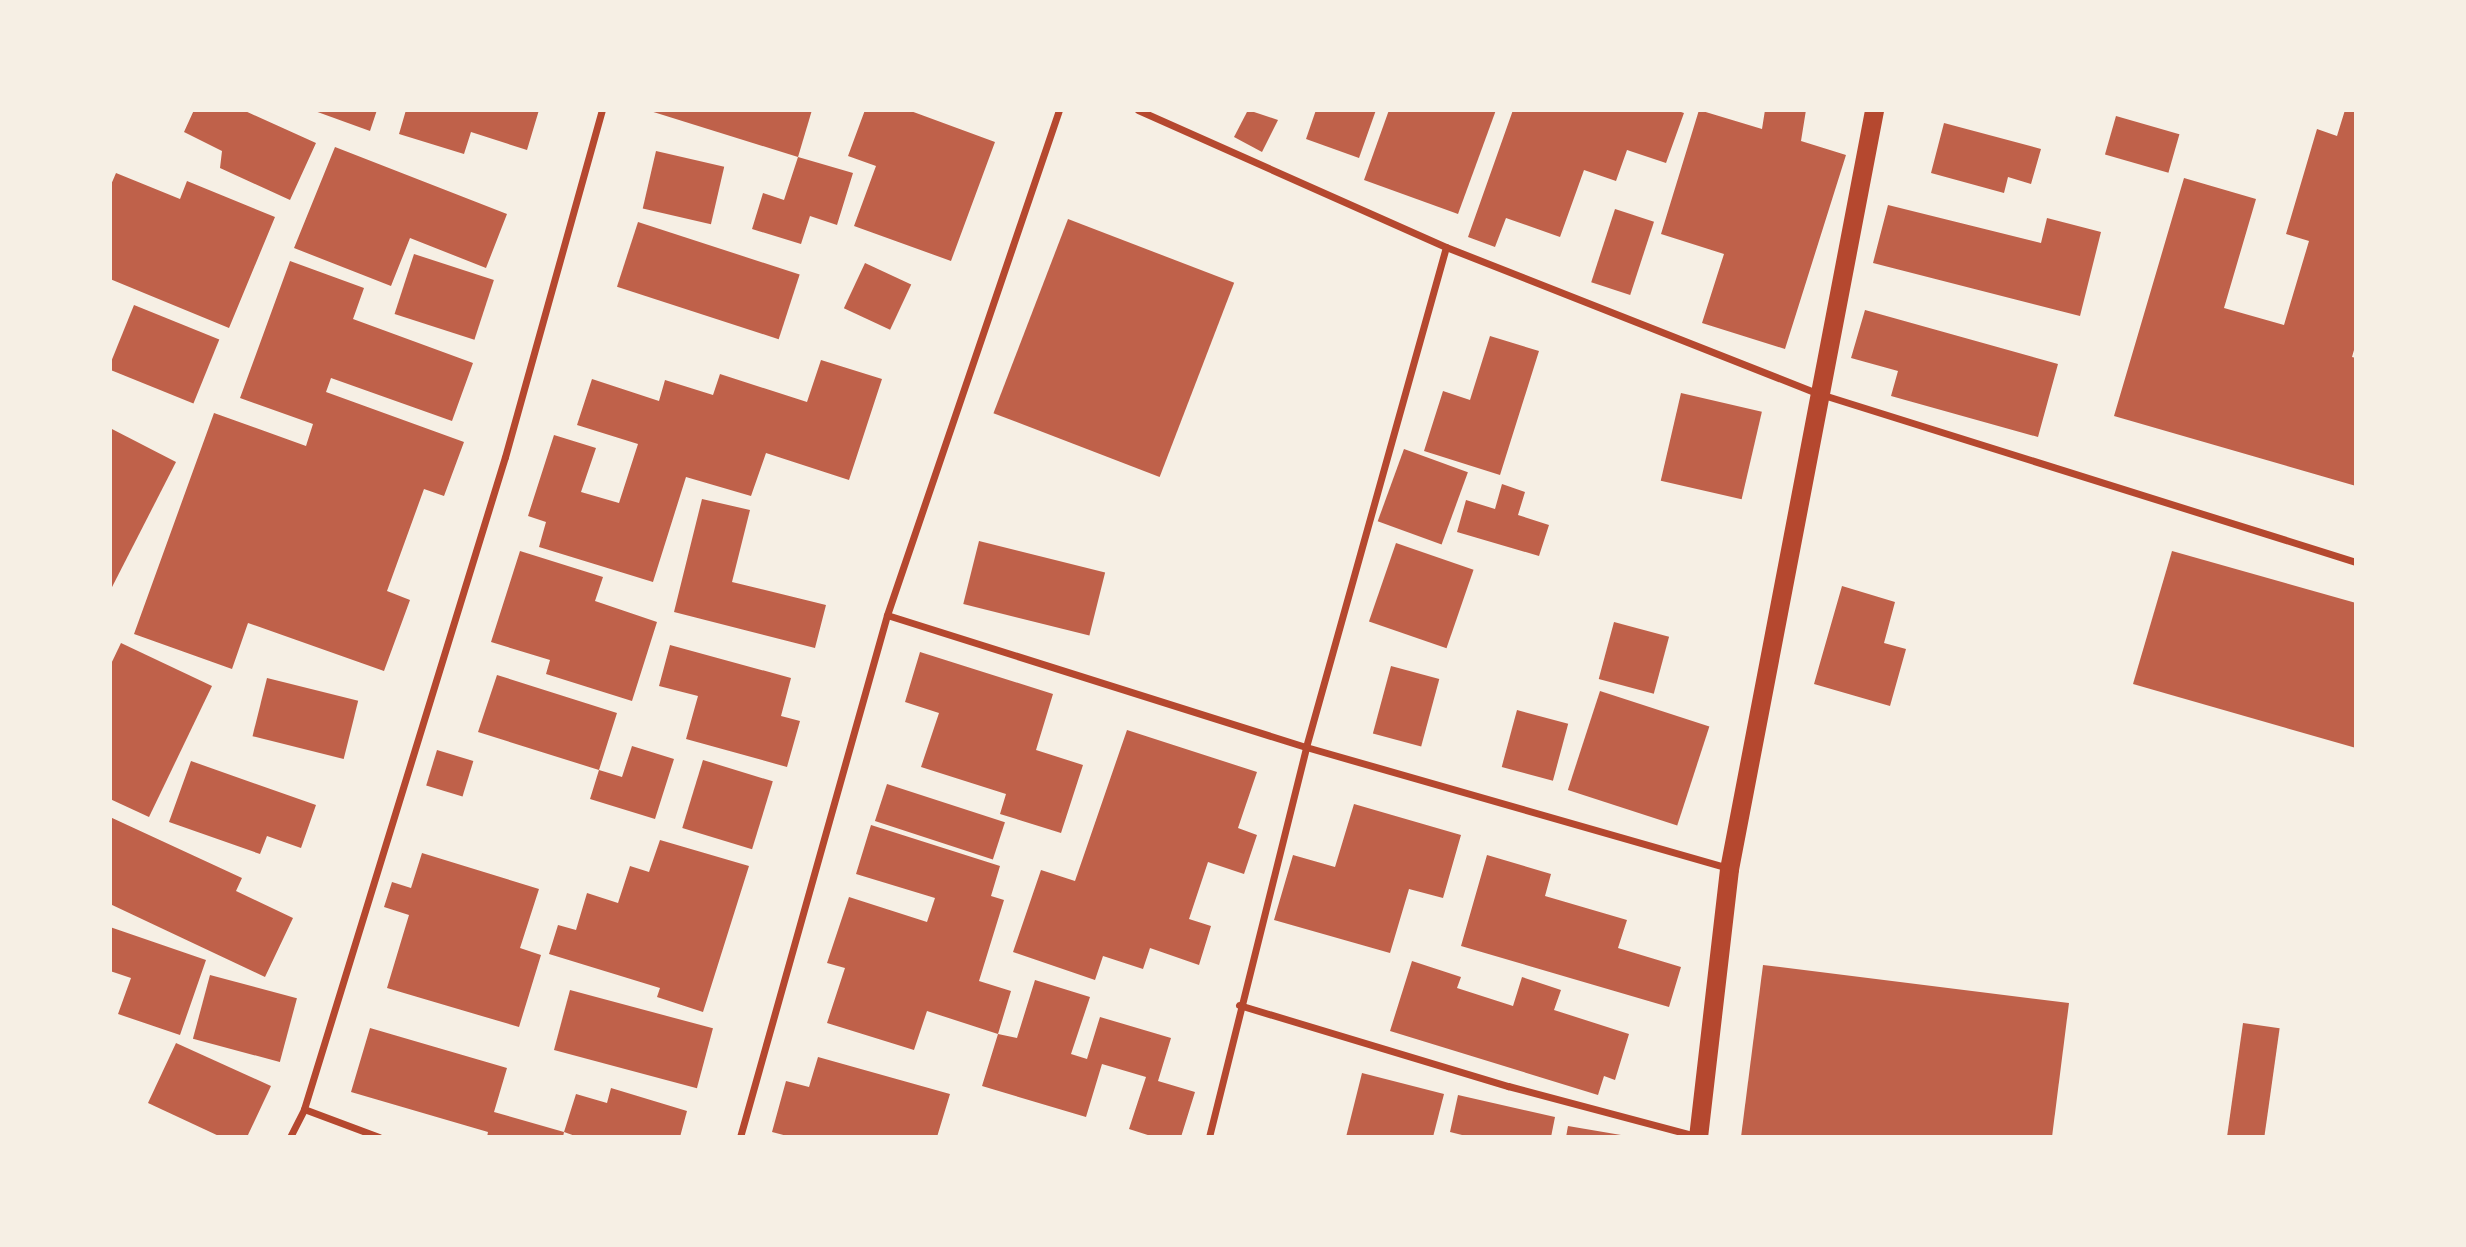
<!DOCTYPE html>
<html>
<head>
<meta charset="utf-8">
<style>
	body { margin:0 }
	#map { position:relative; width:2466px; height:1247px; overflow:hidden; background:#f6efe4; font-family:"Archivo Narrow",sans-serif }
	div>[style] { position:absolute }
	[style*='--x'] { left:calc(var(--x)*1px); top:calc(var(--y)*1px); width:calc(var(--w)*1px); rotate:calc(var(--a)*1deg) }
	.building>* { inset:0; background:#bf614a; transform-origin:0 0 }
	.minor>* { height:7px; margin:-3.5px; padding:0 3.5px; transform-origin:3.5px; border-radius:3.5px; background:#b5482f }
	.trunk>* { height:19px; margin:-9.5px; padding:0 9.5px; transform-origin:9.5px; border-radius:9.5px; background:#b5482f }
	span { translate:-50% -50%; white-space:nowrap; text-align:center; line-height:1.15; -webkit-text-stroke:7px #f6efe4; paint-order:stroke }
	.frame { position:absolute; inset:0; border:112px solid #f6efe4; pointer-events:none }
</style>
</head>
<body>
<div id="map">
	<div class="building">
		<i style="clip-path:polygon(194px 110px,243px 110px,316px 143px,290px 200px,220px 168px,222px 151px,184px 132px)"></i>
		<i style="clip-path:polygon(312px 110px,377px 110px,370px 131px)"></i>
		<i style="clip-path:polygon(406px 110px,539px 110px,527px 150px,471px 132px,464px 154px,399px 134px)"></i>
		<i style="clip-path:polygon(647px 110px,812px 110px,798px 157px)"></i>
		<i style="clip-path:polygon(865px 110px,908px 110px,995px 142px,951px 261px,854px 226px,876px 166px,848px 156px)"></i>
		<i style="clip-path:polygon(1248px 110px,1278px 120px,1262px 152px,1234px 137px)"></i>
		<i style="clip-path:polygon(1316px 110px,1376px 110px,1359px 158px,1306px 139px)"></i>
		<i style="clip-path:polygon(1389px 110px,1496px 110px,1458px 214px,1364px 180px)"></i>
		<i style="clip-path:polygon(1513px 110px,1675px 110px,1684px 113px,1666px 163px,1627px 150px,1616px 181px,1584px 170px,1560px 237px,1506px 218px,1495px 247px,1468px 237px)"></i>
		<i style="clip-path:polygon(1699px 110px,1762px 129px,1765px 110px,1806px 110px,1801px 141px,1846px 155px,1785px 349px,1702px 323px,1724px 254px,1661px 234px)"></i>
		<i style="clip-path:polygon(2345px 110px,2356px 110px,2356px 343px,2352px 357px,2356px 358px,2356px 486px,2114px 416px,2184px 178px,2256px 199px,2224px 308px,2284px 325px,2309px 241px,2286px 234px,2317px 129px,2337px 136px)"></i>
		<i style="left:2116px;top:116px;width:66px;height:40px;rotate:16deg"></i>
		<i style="clip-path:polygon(1944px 123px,2041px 149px,2031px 184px,2008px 177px,2004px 193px,1931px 173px)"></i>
		<i style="clip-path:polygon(335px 147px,507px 214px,486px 268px,410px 238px,391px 286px,294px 248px)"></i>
		<i style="left:656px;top:151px;width:70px;height:59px;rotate:13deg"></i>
		<i style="clip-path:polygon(798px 157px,853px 173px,837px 225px,810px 216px,801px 244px,752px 229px,763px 193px,784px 200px)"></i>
		<i style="clip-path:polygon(116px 173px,180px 199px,187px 181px,275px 217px,229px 328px,110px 279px,110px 187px)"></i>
		<i style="clip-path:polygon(1888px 205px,2041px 243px,2047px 218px,2101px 232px,2080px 316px,1873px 263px)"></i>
		<i style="left:1615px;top:209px;width:41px;height:77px;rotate:18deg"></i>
		<i style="left:1068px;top:219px;width:178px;height:208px;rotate:21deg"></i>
		<i style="left:638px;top:222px;width:170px;height:68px;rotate:18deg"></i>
		<i style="left:414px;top:254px;width:84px;height:63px;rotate:18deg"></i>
		<i style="clip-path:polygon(290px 261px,364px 288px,353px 319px,473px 363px,452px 421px,331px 378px,326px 392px,464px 442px,444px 496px,424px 489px,387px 591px,410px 600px,384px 671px,248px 623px,232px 669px,134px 634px,214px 413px,306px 446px,313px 424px,240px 398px)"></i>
		<i style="left:865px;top:263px;width:51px;height:50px;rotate:25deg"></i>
		<i style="left:134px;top:305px;width:92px;height:69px;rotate:22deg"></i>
		<i style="clip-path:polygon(1865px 310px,2058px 364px,2038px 437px,1891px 396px,1898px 371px,1851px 358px)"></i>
		<i style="clip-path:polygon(1490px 336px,1539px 351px,1500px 475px,1424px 451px,1443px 391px,1470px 400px)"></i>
		<i style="clip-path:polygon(821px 360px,882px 379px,849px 480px,766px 453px,751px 496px,686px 477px,653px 582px,539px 547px,546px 522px,528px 516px,554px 435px,596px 448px,581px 492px,619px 503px,638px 444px,577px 425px,592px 379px,659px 401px,665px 380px,713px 395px,720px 374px,807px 402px)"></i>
		<i style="left:1681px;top:393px;width:83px;height:90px;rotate:13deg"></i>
		<i style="clip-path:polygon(110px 428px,176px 462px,110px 591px)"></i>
		<i style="left:1404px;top:449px;width:68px;height:77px;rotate:20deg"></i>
		<i style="clip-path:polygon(1502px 484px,1525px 492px,1518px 515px,1549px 525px,1539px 556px,1457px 532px,1466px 500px,1495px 509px)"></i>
		<i style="clip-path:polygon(702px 499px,750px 510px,732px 582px,826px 605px,815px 648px,674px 612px)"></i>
		<i style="left:979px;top:541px;width:130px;height:65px;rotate:14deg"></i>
		<i style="left:1396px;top:543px;width:82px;height:83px;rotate:19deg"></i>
		<i style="clip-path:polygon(520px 551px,603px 577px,595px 601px,657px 622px,632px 701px,546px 674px,550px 660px,491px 642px)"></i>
		<i style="clip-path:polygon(2172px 551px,2356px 603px,2356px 748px,2133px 684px)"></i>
		<i style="clip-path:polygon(1842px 586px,1895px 602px,1884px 643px,1906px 649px,1890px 706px,1814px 684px)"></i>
		<i style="left:1614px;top:622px;width:57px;height:59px;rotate:15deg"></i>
		<i style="clip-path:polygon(121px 643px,212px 686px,149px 817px,110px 799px,110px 666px)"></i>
		<i style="clip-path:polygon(670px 645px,791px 678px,781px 716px,800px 721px,787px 767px,686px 739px,698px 696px,659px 686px)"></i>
		<i style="clip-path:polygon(920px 652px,1053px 694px,1036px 750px,1083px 765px,1061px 833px,1000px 814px,1006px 794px,921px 767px,939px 713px,905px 702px)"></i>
		<i style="left:1391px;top:666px;width:50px;height:70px;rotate:15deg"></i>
		<i style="clip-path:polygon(497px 675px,617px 713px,599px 770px,622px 777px,632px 746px,674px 759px,655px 819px,590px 799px,599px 770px,478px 732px)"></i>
		<i style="left:267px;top:678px;width:94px;height:60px;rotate:14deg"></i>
		<i style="left:1600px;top:691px;width:115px;height:104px;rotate:18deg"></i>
		<i style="left:1517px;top:710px;width:53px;height:59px;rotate:15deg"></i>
		<i style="clip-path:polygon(1127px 730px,1257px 772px,1238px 828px,1257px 835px,1244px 874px,1208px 862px,1189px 919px,1211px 926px,1199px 965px,1150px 948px,1143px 969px,1103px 956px,1095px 980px,1013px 952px,1041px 870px,1075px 881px)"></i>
		<i style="left:437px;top:750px;width:38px;height:37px;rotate:17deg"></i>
		<i style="left:703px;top:760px;width:73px;height:71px;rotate:17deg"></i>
		<i style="clip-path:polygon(191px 761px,316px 805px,301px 848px,267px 836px,260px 854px,169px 822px)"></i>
		<i style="left:887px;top:784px;width:124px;height:39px;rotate:18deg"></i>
		<i style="clip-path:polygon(1354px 804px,1461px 835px,1443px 898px,1409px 889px,1390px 953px,1274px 920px,1293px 855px,1335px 867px)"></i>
		<i style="clip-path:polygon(110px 817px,242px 878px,236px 891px,293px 918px,265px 977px,110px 904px)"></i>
		<i style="clip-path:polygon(871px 825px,1000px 866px,991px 896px,1004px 900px,979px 981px,1011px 991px,998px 1034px,927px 1011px,914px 1050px,827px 1023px,845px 968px,827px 963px,849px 897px,927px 922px,935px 898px,856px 874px)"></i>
		<i style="clip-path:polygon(660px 840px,749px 866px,703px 1012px,657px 997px,660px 988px,549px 954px,558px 925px,576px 930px,587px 893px,618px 903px,630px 866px,649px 872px)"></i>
		<i style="clip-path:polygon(422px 853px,539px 889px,520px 948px,541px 955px,519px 1027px,387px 988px,409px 915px,384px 907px,392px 882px,411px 888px)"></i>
		<i style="clip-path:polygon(1487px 855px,1551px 874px,1545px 896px,1627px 920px,1618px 948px,1681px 967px,1669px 1007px,1461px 946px)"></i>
		<i style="clip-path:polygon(110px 927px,206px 960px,180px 1035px,118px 1014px,131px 978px,110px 971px)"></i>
		<i style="clip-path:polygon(1412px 961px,1461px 977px,1457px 988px,1513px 1006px,1522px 977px,1561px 990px,1554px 1010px,1629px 1034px,1615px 1080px,1604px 1076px,1598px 1095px,1390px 1031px)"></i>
		<i style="clip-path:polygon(1763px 965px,2069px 1003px,2052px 1137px,1741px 1137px)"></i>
		<i style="left:210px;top:975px;width:90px;height:66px;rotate:15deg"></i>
		<i style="clip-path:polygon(1035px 980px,1090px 997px,1071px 1054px,1087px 1059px,1100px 1017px,1171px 1038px,1158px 1081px,1195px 1092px,1181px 1137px,1154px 1137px,1129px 1129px,1146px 1077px,1102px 1064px,1086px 1117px,982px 1086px,998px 1034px,1017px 1038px)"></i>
		<i style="left:570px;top:990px;width:148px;height:62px;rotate:15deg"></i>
		<i style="left:2243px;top:1023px;width:37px;height:115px;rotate:8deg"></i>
		<i style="clip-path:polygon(370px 1028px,507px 1068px,494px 1112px,564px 1132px,576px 1094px,607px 1103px,611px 1088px,687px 1111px,680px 1137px,578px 1137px,564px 1132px,563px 1137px,487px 1137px,488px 1132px,351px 1092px)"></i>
		<i style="clip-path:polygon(176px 1043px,271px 1086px,247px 1137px,221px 1137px,148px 1103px)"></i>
		<i style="clip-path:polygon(818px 1057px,950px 1094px,937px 1137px,791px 1137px,772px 1132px,786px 1081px,809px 1087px)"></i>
		<i style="clip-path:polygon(1362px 1073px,1444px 1094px,1433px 1137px,1346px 1137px)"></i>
		<i style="clip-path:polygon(1458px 1095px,1555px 1117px,1551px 1137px,1470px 1137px,1450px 1132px)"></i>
		<i style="clip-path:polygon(1568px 1126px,1621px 1135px,1621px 1137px,1566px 1137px)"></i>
	</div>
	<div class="minor">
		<i style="--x:1138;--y:110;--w:337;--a:24"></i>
		<i style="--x:1446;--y:247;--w:399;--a:21.5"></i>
		<i style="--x:1817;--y:393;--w:565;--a:17.41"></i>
		<i style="--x:887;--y:615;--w:439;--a:17.5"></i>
		<i style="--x:1306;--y:747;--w:438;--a:16"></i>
		<i style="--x:1239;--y:1005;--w:281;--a:16.8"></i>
		<i style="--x:1508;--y:1086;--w:195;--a:14.9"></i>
		<i style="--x:304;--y:1109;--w:80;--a:20.5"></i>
		<i style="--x:290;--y:1137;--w:31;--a:-63"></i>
		<i style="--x:304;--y:1109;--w:682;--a:-72.87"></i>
		<i style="--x:505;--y:457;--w:360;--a:-74.4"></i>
		<i style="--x:740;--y:1137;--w:542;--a:-74.27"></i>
		<i style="--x:887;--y:615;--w:533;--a:-71.19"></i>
		<i style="--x:1209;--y:1137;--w:402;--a:-76"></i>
		<i style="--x:1306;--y:747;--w:519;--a:-74.36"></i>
	</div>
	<div class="trunk">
		<i style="--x:1698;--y:1137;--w:270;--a:-83.4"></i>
		<i style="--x:1729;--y:869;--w:773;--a:-79.18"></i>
	</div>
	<div class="frame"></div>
</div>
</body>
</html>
